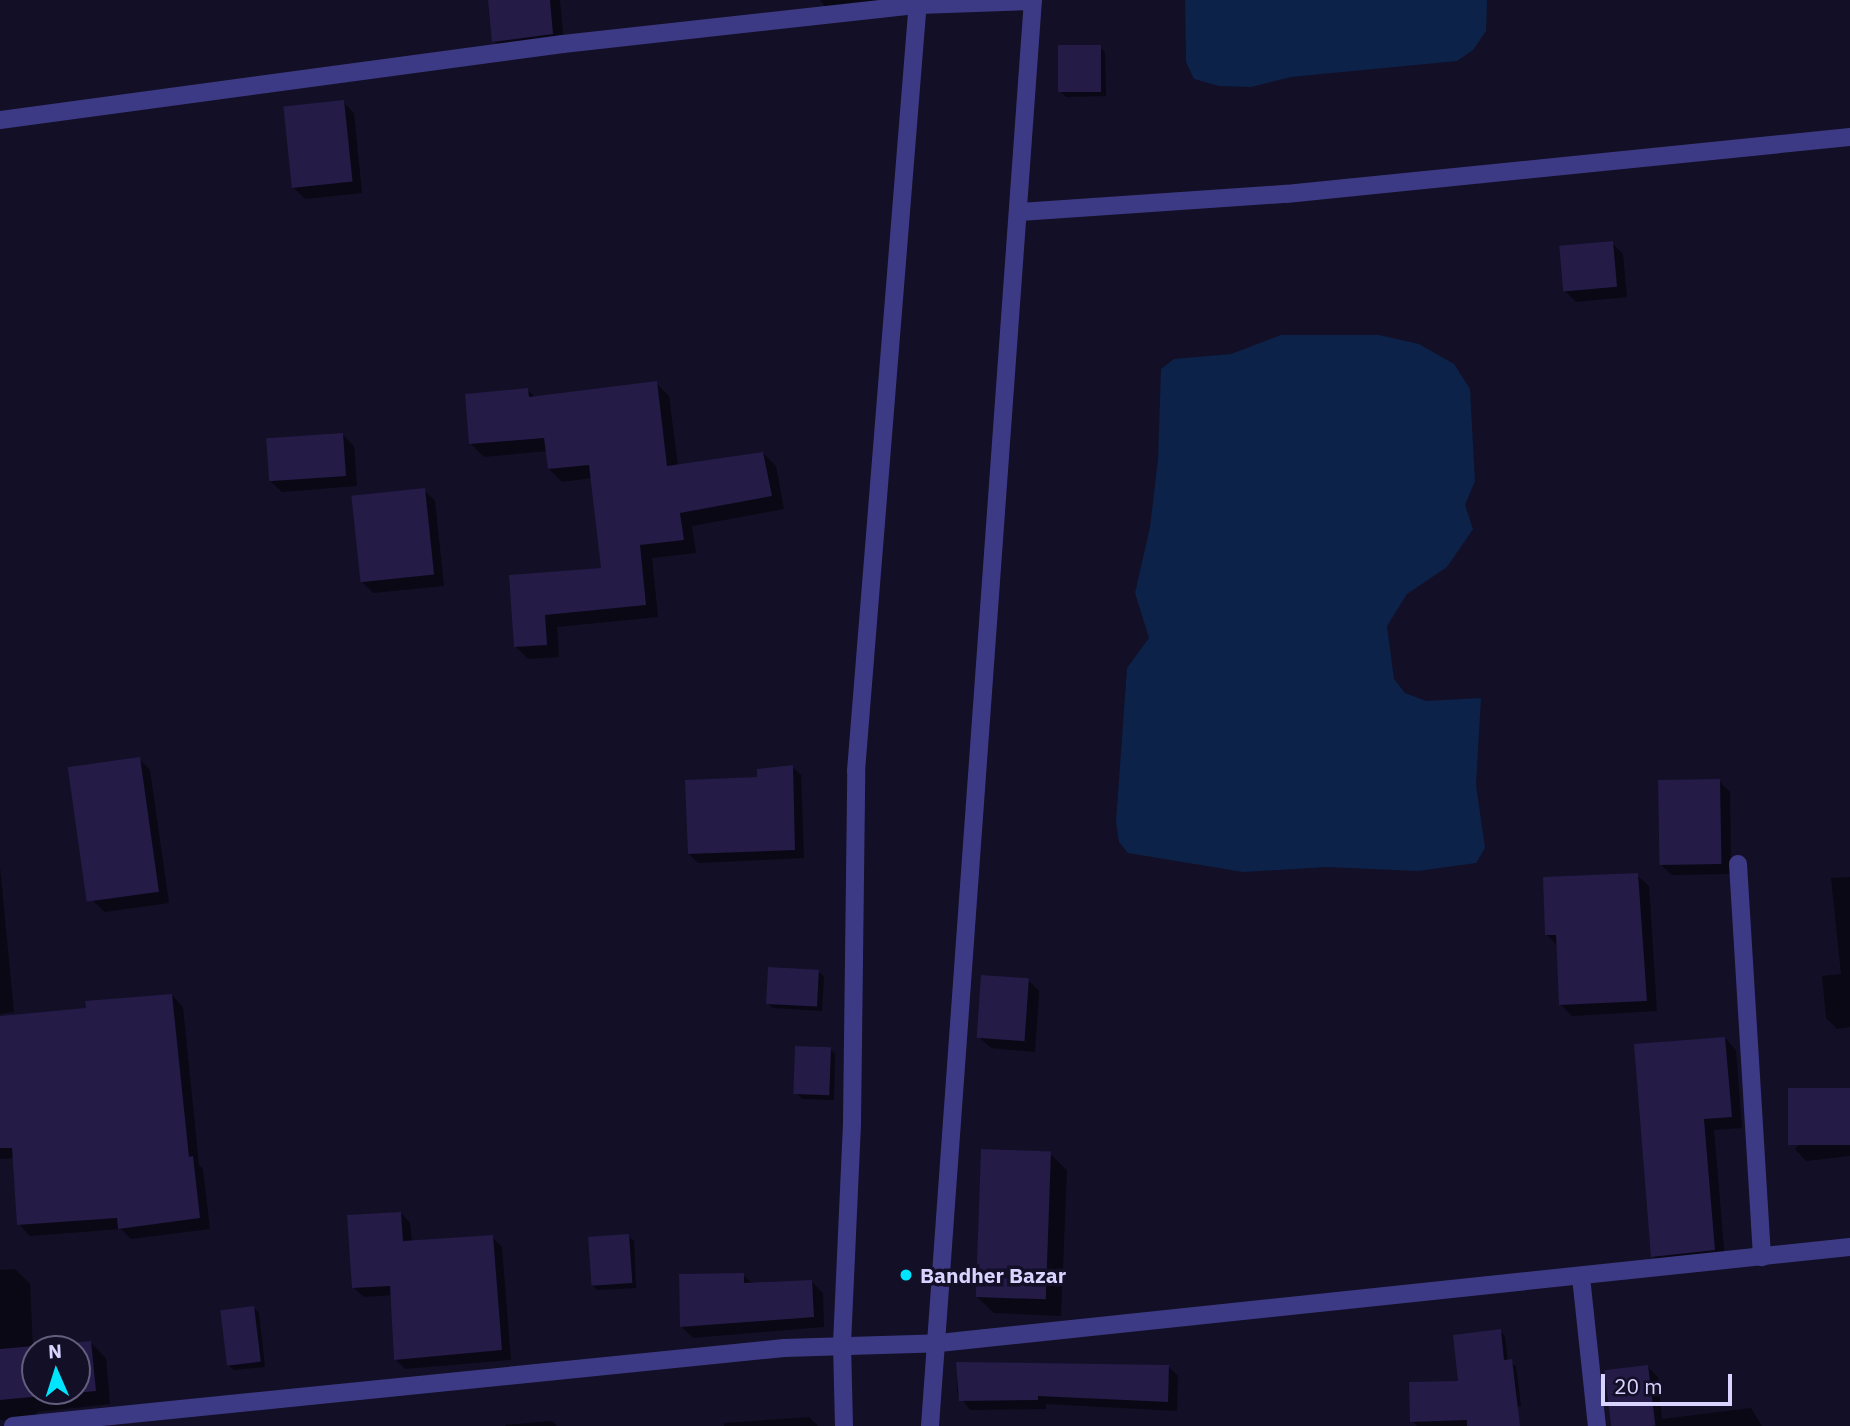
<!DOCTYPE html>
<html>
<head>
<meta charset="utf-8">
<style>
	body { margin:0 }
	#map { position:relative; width:1850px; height:1426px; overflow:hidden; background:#130f26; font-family:"IBM Plex Sans",sans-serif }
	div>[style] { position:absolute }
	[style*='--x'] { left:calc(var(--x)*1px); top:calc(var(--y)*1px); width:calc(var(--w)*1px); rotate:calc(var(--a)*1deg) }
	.water>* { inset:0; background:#0c2248 }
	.shadow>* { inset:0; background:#0007 }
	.building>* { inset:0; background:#241b47; transform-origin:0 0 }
	.minor>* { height:18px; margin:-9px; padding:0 9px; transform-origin:9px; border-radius:9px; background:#3d3a85 }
	.dots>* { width:19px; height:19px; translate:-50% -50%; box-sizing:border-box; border:4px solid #130f26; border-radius:50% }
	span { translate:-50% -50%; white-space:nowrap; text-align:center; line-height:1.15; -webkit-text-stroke:7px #130f26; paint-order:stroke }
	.poi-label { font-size:21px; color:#d9d4ff; font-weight:700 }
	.left { translate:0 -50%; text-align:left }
	.north { position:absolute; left:21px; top:1335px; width:70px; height:70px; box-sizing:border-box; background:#130f26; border:2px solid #625e7d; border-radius:50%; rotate:357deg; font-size:19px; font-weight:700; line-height:28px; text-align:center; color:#d9d4ff }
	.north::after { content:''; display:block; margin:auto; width:24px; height:32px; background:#00e5ff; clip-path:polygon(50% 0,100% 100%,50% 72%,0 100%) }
	.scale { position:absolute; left:1601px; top:1374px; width:131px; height:32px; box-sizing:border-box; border:4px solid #d9d4ff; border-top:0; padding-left:9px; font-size:21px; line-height:24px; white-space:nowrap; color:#d9d4ff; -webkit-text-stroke:5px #130f26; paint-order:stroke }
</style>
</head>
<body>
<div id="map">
	<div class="water">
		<i style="clip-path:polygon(1185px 0,1487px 0,1486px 31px,1473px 50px,1457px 61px,1291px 77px,1251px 87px,1219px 86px,1194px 79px,1186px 62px)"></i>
		<i style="clip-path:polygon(1281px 335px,1379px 335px,1419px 344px,1454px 364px,1470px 389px,1475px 481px,1465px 505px,1473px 529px,1447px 567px,1407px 594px,1387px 626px,1394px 679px,1405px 693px,1426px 701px,1481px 698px,1476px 785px,1485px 848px,1476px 863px,1418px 871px,1327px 867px,1243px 872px,1128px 853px,1119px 842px,1116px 822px,1127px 668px,1149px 638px,1135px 593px,1150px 527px,1158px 459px,1161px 369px,1174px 359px,1231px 354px)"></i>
	</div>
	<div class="shadow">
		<i style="clip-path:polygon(489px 0,560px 0,564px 44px,505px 52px,494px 41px)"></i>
		<i style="clip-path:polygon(820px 0,882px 0,882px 8px,830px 13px)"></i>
		<i style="clip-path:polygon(1100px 47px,1105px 52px,1106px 96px,1066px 97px,1061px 92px)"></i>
		<i style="clip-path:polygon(343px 102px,354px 113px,362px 193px,305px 199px,294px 188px)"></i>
		<i style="clip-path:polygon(1612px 243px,1623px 254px,1627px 297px,1576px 302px,1565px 291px)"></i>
		<i style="clip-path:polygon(656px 383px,669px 396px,678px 466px,763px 453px,776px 466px,784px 509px,692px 526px,696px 553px,652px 558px,658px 617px,557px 627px,559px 657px,528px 659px,516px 647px,511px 576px,603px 570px,592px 478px,562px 482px,549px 469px,547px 451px,484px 457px,471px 444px,528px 390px,536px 398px)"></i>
		<i style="clip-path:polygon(343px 435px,354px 446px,357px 486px,282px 492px,270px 481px)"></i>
		<i style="clip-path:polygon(424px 490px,435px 501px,444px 586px,373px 593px,362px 582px)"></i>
		<i style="clip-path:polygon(139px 759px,150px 770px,169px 903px,105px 912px,93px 901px)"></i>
		<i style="clip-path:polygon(792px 766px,801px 775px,804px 858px,698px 863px,689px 854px,759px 778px)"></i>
		<i style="clip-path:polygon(1719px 781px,1730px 792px,1731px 874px,1672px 875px,1660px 864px)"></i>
		<i style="clip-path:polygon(0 867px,14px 1012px,0 1014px)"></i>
		<i style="clip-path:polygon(1637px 875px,1649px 886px,1657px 1011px,1572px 1016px,1561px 1005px,1558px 946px,1547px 935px)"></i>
		<i style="clip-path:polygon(1850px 877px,1850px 1027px,1837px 1029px,1826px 1018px,1822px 976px,1841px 974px,1831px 878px)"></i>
		<i style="clip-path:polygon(819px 972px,824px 977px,822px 1011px,773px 1008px,767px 1003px)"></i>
		<i style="clip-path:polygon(1028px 980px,1039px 991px,1035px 1052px,991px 1048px,979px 1037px)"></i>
		<i style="clip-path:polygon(172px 995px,183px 1007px,199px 1165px,203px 1169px,210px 1229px,131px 1239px,121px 1229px,30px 1236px,19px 1224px,14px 1158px,0 1159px,0 1094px,88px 1010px)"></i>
		<i style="clip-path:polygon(1725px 1038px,1736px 1050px,1742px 1128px,1714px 1130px,1725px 1260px,1664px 1267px,1653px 1256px)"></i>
		<i style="clip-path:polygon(830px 1049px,835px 1054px,834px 1100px,802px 1099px,796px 1093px)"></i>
		<i style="clip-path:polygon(1850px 1089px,1850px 1156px,1806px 1161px,1795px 1149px)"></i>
		<i style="clip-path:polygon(1050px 1154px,1067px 1170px,1061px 1316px,994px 1313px,977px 1297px)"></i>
		<i style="clip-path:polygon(401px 1213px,410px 1223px,412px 1242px,492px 1237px,502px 1247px,511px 1360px,405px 1369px,396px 1360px,392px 1295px,364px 1297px,354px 1288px)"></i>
		<i style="clip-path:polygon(628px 1236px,634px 1241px,636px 1288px,597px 1290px,592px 1285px)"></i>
		<i style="clip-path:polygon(evenodd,15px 1269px,30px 1284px,33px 1347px,90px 1342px,106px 1358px,110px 1404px,37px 1412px,37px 1418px,0 1420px,0 1270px,15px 1269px,35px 1349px,77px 1349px,77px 1391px,35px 1391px,35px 1349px)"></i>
		<i style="clip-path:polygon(743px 1275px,753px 1284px,811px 1281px,823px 1293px,824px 1327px,693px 1338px,682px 1327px)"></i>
		<i style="clip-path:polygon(254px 1308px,259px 1313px,265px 1367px,234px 1370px,228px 1365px)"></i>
		<i style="clip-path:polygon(1500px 1331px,1505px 1336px,1508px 1362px,1516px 1366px,1521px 1406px,1507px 1408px,1507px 1426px,1417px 1426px,1412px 1421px,1460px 1383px)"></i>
		<i style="clip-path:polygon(958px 1364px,1169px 1367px,1178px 1376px,1177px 1411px,1046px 1404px,1046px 1409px,970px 1410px,957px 1392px)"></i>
		<i style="clip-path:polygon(1648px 1367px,1658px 1377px,1662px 1419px,1751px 1408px,1762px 1426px,1611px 1426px)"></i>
		<i style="clip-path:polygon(809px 1417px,818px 1426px,724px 1426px,724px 1423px)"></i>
		<i style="clip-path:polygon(552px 1421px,557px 1426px,505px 1426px,505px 1425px)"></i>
	</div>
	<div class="building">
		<i style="clip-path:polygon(488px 0,550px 0,553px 34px,492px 42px)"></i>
		<i style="left:1058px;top:45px;width:43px;height:47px"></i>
		<i style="left:344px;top:100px;width:82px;height:61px;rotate:84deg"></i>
		<i style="left:1613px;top:241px;width:46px;height:54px;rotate:85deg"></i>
		<i style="clip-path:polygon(657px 381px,667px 466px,763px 452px,772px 496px,680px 513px,684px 540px,640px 545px,646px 605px,545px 615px,547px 645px,514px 647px,509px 575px,601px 568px,589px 465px,548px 469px,544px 438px,469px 444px,465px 394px,528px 388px,529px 397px)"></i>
		<i style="left:343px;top:433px;width:43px;height:77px;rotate:86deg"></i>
		<i style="left:425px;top:488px;width:87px;height:74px;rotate:84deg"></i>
		<i style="left:140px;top:757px;width:136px;height:73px;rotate:82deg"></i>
		<i style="clip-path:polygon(793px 765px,795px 850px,688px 854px,685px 780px,757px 777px,757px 769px)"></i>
		<i style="left:1720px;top:779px;width:85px;height:62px;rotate:89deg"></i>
		<i style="clip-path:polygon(1638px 873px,1647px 1001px,1559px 1005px,1556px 935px,1545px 935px,1543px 877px)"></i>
		<i style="left:768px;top:967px;width:51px;height:37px;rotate:3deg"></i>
		<i style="left:981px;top:975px;width:48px;height:63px;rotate:4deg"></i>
		<i style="clip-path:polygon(172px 994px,189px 1157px,193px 1156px,200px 1218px,118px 1229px,117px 1218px,17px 1225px,12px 1148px,0 1148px,0 1016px,86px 1008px,85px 1001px)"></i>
		<i style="clip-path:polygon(1725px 1037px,1732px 1117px,1704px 1119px,1715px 1250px,1651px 1257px,1634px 1044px)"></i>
		<i style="left:795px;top:1046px;width:36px;height:48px;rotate:2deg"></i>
		<i style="left:1850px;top:1088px;width:57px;height:62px;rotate:90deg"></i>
		<i style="left:981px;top:1149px;width:70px;height:148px;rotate:2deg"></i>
		<i style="clip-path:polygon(401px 1212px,403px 1241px,493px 1235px,502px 1350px,394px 1360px,390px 1286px,352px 1288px,347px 1215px)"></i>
		<i style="left:629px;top:1234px;width:49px;height:41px;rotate:86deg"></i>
		<i style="clip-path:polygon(744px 1273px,744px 1283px,812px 1280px,814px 1317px,680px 1327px,679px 1274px)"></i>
		<i style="left:254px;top:1306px;width:56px;height:34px;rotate:83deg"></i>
		<i style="clip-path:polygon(1501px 1329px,1504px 1360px,1512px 1359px,1520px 1426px,1467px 1426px,1467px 1420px,1410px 1422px,1409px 1382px,1458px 1381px,1453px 1335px)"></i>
		<i style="clip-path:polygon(evenodd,91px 1341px,96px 1391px,0 1400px,0 1349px,91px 1341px,35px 1349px,77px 1349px,77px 1391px,35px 1391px,35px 1349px)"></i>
		<i style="clip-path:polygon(956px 1362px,1169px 1365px,1168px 1402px,1038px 1396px,1038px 1400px,959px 1401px)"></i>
		<i style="left:1648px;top:1365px;width:61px;height:44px;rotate:83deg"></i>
	</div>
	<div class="minor">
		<i style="--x:0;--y:120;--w:568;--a:-7.69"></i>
		<i style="--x:563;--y:44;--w:357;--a:-6.3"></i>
		<i style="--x:918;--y:5;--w:115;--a:-2"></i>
		<i style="--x:1020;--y:212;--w:267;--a:-3.9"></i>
		<i style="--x:1286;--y:194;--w:567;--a:-5.77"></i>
		<i style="--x:1738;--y:864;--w:394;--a:86.5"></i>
		<i style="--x:1581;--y:1277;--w:150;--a:83.9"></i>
		<i style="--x:13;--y:1426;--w:775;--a:-5.78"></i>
		<i style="--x:784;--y:1348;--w:155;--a:-1.8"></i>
		<i style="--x:939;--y:1343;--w:916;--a:-6.02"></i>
		<i style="--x:844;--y:1426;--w:82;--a:-91.4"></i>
		<i style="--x:842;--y:1344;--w:222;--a:-87.4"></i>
		<i style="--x:852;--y:1122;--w:351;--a:-89.3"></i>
		<i style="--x:856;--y:771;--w:773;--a:-85.4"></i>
		<i style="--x:930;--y:1426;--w:1430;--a:-85.87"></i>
	</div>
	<div class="dots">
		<i style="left:906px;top:1275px;background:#00e5ff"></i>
	</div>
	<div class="poi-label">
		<span class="left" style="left:920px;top:1275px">Bandher Bazar</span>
	</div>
	<div class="north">N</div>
	<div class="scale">20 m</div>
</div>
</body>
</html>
